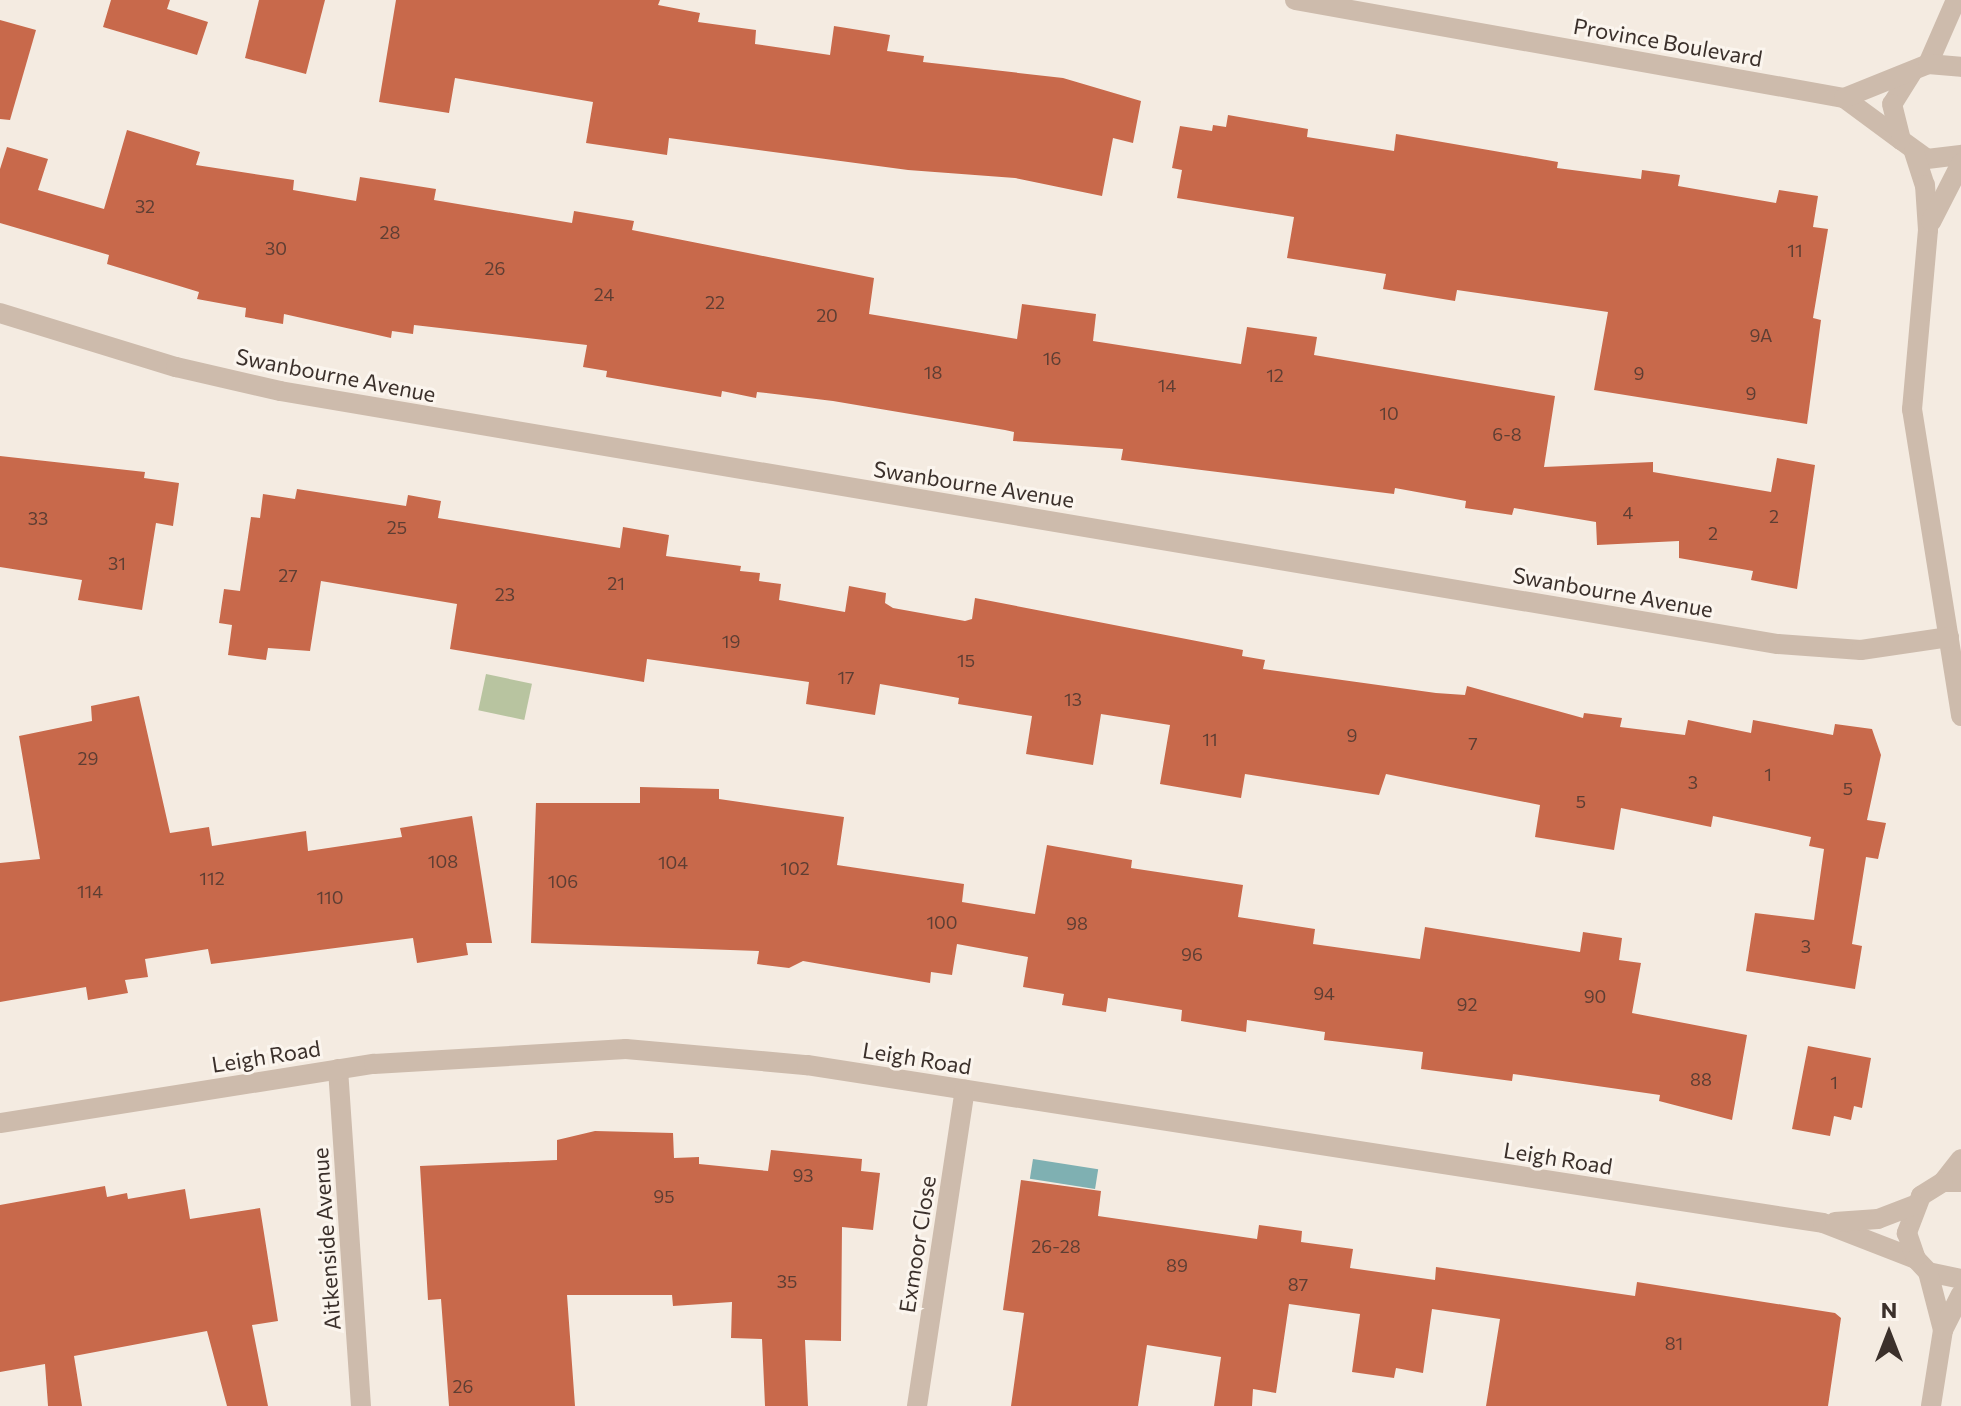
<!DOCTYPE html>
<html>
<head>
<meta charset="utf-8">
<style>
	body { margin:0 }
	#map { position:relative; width:1961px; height:1406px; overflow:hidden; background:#f4ebe1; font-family:Commissioner,sans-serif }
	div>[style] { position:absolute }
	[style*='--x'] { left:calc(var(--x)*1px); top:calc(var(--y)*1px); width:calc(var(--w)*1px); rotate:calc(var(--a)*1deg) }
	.green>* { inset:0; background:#b8c4a0; transform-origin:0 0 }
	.water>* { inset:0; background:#7fb0b2; transform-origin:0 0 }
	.building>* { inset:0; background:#c8694b }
	.minor>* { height:20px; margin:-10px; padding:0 10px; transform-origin:10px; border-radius:10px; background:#cdbbac }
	span { translate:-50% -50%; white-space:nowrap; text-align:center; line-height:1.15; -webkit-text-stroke:6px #fbf5ee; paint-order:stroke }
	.number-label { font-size:18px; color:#5e3e33 }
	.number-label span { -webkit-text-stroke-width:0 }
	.street-label { font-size:22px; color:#3b302b }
	.north { position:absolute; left:1849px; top:1294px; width:80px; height:80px; -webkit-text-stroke:6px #fbf5ee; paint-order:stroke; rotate:0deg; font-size:22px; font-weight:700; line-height:32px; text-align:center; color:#3b302b }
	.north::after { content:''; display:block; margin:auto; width:28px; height:36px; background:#3b302b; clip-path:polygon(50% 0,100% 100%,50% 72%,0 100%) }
</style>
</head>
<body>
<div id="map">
	<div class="green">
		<i style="left:486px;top:674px;width:47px;height:37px;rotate:12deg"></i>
	</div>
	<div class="water">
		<i style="left:1033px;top:1159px;width:66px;height:20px;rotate:9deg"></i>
	</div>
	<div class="building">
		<i style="clip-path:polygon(111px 0,170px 0,167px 9px,208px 22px,197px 55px,103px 27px)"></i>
		<i style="clip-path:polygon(259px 0,325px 0,306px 74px,245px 58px)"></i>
		<i style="clip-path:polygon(396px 0,660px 0,658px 5px,700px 13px,698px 22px,756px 30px,755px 44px,830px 55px,834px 26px,890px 35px,887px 51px,924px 56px,923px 62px,1063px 78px,1141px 101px,1133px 143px,1113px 138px,1102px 196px,1015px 178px,908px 170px,669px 138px,667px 155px,586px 143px,593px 102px,455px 78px,449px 113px,379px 102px)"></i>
		<i style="clip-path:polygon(0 20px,36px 30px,10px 120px,0 119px)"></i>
		<i style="clip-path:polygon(1228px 115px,1308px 129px,1307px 137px,1394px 151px,1396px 134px,1558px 162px,1557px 168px,1641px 179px,1642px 170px,1680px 175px,1678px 186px,1776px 203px,1779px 190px,1818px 196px,1813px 227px,1828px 229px,1813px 318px,1821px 320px,1807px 424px,1594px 390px,1608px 312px,1457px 290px,1455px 301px,1383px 289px,1386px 274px,1287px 258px,1294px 217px,1177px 198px,1182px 170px,1172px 168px,1180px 126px,1212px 131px,1213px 125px,1226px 127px)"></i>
		<i style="clip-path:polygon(127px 130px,200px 152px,196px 165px,294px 180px,293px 190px,356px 201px,360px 177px,436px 189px,434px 200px,572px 223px,574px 211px,634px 221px,632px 230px,874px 278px,869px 314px,1017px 339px,1022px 304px,1096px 314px,1093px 341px,1241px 364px,1247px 327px,1317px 337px,1314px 355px,1555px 396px,1544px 467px,1653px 462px,1653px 472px,1771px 492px,1777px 458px,1815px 465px,1797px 589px,1751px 580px,1753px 571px,1679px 558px,1679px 541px,1597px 545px,1596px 522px,1514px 508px,1512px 515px,1465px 508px,1466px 501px,1395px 488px,1394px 494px,1121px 460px,1123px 449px,1013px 441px,1014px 432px,1005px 430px,833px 401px,757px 392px,756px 398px,722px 391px,721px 397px,606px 377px,607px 371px,583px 367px,587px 345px,414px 325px,413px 334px,392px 331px,391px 338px,284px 314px,283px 324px,245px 317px,246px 308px,197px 299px,199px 292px,107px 264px,109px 255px,0 223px,0 169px,7px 147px,48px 159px,38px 190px,104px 209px)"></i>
		<i style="clip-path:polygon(0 456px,145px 472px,144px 478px,179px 483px,173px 526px,156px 523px,142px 610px,78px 600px,82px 580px,0 567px)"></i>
		<i style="clip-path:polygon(297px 489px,406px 506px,408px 495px,441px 501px,438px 518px,620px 548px,623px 527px,669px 535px,666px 556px,741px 566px,740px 571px,760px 573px,759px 581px,781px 584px,779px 600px,845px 612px,849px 586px,886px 593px,885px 603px,893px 608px,965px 621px,972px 619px,975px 598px,1243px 650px,1242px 656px,1265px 660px,1263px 669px,1436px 693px,1465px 695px,1467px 686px,1583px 718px,1584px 713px,1622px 718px,1620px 727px,1685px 735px,1688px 720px,1751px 733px,1753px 720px,1833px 735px,1835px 724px,1872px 729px,1881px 755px,1867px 820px,1886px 823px,1878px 859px,1866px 857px,1852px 944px,1862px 946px,1855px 989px,1746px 971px,1755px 913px,1814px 920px,1824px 849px,1809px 846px,1811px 837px,1713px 816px,1711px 827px,1621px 808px,1614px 850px,1535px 837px,1540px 805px,1386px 774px,1379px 795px,1245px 774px,1241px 798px,1160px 784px,1170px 725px,1101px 714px,1093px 765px,1026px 754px,1032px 716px,958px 704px,959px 698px,880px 684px,875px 715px,806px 704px,809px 682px,647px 659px,644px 682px,450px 649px,457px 604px,321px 581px,310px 651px,268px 648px,266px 660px,228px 655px,232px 625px,219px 623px,224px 589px,240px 591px,251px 517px,260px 518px,263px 494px,295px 499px)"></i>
		<i style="clip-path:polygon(139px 696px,170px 833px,209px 827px,212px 846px,306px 831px,308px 851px,402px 837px,400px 828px,472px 816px,492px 943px,466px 943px,468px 955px,417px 963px,413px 938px,211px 964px,208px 949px,145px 959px,148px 977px,125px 980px,128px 993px,88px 1000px,86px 987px,0 1002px,0 863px,40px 859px,19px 736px,92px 721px,91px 706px)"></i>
		<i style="clip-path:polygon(640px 787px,719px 789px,719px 799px,844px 817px,837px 865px,964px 884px,962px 902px,1035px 914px,1047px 845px,1132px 860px,1131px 868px,1243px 885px,1238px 917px,1315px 929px,1313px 944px,1420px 959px,1425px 927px,1580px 952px,1583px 932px,1622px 938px,1619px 960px,1641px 963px,1632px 1013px,1747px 1035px,1732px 1120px,1659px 1101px,1660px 1095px,1513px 1074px,1512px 1081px,1421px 1069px,1423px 1052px,1324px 1040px,1325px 1032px,1247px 1020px,1246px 1032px,1181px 1021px,1182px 1010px,1108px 998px,1106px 1012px,1062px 1005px,1064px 994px,1023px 987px,1028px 957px,957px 944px,952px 975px,931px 972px,930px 983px,803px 961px,789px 968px,757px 964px,759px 951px,531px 943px,536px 803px,640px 803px)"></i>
		<i style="clip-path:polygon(1808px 1046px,1871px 1058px,1862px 1108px,1854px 1106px,1851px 1120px,1834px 1116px,1830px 1136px,1792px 1129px)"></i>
		<i style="clip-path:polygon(595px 1131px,673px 1133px,674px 1158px,699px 1157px,699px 1164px,768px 1171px,771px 1150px,862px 1159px,861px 1171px,880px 1173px,873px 1230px,842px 1227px,841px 1341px,805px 1340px,808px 1406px,765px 1406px,762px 1339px,731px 1338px,732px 1302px,673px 1306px,672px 1295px,567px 1295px,575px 1406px,449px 1406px,441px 1299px,428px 1300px,420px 1166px,557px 1160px,557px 1140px)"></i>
		<i style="clip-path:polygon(1021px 1180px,1101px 1191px,1098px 1216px,1257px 1239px,1259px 1225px,1302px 1231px,1301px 1242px,1353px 1249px,1350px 1268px,1435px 1280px,1436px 1267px,1635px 1296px,1637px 1282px,1835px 1313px,1841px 1318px,1828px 1406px,1486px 1406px,1500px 1319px,1432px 1309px,1423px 1373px,1396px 1368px,1394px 1378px,1352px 1372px,1360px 1314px,1289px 1304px,1276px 1393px,1253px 1389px,1252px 1406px,1214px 1406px,1221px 1357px,1147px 1345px,1138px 1406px,1011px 1406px,1024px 1313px,1003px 1310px)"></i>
		<i style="clip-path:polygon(105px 1186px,107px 1197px,127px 1193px,128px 1199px,185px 1189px,190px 1219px,260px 1208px,278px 1321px,252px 1325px,268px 1406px,227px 1406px,207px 1331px,74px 1356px,82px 1406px,48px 1406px,45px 1364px,0 1372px,0 1205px)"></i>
	</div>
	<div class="minor">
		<i style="--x:1295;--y:0;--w:558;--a:10.12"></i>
		<i style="--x:1844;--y:98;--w:71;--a:36.4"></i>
		<i style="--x:1928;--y:64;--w:70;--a:-66.4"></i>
		<i style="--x:1913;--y:71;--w:39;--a:122"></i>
		<i style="--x:1892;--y:104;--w:37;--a:76"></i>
		<i style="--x:1901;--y:140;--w:32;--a:36"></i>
		<i style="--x:1927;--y:159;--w:34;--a:-7"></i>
		<i style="--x:1844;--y:98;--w:91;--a:-22"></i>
		<i style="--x:1928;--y:64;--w:33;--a:5"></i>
		<i style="--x:1914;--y:152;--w:35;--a:72"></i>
		<i style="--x:1925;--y:185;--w:45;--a:86.2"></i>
		<i style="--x:1928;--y:230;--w:180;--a:95.1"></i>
		<i style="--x:1912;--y:409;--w:311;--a:80.9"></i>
		<i style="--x:1931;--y:222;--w:66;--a:-63"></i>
		<i style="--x:0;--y:313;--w:184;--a:17.1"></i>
		<i style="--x:176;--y:367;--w:107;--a:13"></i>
		<i style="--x:280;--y:391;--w:1519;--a:9.59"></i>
		<i style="--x:1778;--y:644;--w:83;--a:4.1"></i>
		<i style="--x:1861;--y:650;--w:89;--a:-8.4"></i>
		<i style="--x:338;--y:1069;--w:338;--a:86.1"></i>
		<i style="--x:0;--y:1123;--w:379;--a:-9"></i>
		<i style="--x:374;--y:1064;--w:252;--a:-3.4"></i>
		<i style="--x:626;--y:1049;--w:182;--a:5.1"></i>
		<i style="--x:807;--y:1065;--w:1028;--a:8.84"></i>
		<i style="--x:1823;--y:1223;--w:100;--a:21.2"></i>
		<i style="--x:1943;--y:1182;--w:29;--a:-52"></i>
		<i style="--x:1961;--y:1182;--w:18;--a:180"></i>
		<i style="--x:1943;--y:1182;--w:26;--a:148"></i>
		<i style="--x:1921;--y:1196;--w:40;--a:111"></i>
		<i style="--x:1907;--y:1233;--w:28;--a:71"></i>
		<i style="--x:1916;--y:1259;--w:18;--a:47"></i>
		<i style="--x:1928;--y:1272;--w:34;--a:12"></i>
		<i style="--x:1835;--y:1222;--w:43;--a:-4"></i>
		<i style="--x:1878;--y:1219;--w:39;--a:-21"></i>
		<i style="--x:1928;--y:1272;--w:60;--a:75.5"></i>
		<i style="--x:1943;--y:1330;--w:77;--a:99"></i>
		<i style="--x:1943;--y:1330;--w:40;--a:-63.4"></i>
		<i style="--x:917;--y:1406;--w:320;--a:-81.4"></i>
	</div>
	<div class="number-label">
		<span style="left:145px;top:206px">32</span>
		<span style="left:390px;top:232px">28</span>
		<span style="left:276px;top:248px">30</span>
		<span style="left:1795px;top:250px">11</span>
		<span style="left:495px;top:268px">26</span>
		<span style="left:604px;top:294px">24</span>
		<span style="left:715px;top:302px">22</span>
		<span style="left:827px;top:315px">20</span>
		<span style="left:1761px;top:335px">9A</span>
		<span style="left:1052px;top:358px">16</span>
		<span style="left:933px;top:372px">18</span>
		<span style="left:1639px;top:373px">9</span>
		<span style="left:1275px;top:375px">12</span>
		<span style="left:1167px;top:385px">14</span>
		<span style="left:1751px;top:393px">9</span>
		<span style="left:1389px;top:413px">10</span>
		<span style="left:1507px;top:434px">6-8</span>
		<span style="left:1628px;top:512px">4</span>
		<span style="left:1774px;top:516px">2</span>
		<span style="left:38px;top:518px">33</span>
		<span style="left:397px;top:527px">25</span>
		<span style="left:1713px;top:533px">2</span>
		<span style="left:117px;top:563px">31</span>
		<span style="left:288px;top:575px">27</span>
		<span style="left:616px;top:583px">21</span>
		<span style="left:505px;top:594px">23</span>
		<span style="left:731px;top:641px">19</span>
		<span style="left:966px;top:660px">15</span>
		<span style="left:846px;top:677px">17</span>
		<span style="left:1073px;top:699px">13</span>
		<span style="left:1352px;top:735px">9</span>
		<span style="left:1210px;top:739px">11</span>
		<span style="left:1473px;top:743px">7</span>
		<span style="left:88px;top:758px">29</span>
		<span style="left:1768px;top:774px">1</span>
		<span style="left:1693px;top:782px">3</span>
		<span style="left:1848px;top:788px">5</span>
		<span style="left:1581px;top:801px">5</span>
		<span style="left:443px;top:861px">108</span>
		<span style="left:673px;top:862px">104</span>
		<span style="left:795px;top:868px">102</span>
		<span style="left:212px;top:878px">112</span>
		<span style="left:563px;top:881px">106</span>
		<span style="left:90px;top:891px">114</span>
		<span style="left:330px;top:897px">110</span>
		<span style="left:942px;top:922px">100</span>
		<span style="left:1077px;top:923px">98</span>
		<span style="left:1806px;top:946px">3</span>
		<span style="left:1192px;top:954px">96</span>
		<span style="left:1324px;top:993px">94</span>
		<span style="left:1595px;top:996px">90</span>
		<span style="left:1467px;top:1004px">92</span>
		<span style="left:1701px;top:1079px">88</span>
		<span style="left:1834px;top:1082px">1</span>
		<span style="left:803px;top:1175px">93</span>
		<span style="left:664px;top:1196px">95</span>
		<span style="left:1056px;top:1246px">26-28</span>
		<span style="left:1177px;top:1265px">89</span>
		<span style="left:787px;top:1281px">35</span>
		<span style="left:1298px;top:1284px">87</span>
		<span style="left:1674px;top:1343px">81</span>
		<span style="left:463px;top:1386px">26</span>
	</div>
	<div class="street-label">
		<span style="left:1668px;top:42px;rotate:10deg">Province Boulevard</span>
		<span style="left:336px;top:375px;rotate:11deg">Swanbourne Avenue</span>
		<span style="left:974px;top:484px;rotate:9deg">Swanbourne Avenue</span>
		<span style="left:1613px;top:592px;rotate:10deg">Swanbourne Avenue</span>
		<span style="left:266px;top:1056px;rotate:-9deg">Leigh Road</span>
		<span style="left:917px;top:1058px;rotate:9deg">Leigh Road</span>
		<span style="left:1558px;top:1158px;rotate:9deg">Leigh Road</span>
		<span style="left:326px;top:1239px;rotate:-94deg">Aitkenside Avenue</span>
		<span style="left:917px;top:1244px;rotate:-81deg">Exmoor Close</span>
	</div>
	<div class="north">N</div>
</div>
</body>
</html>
